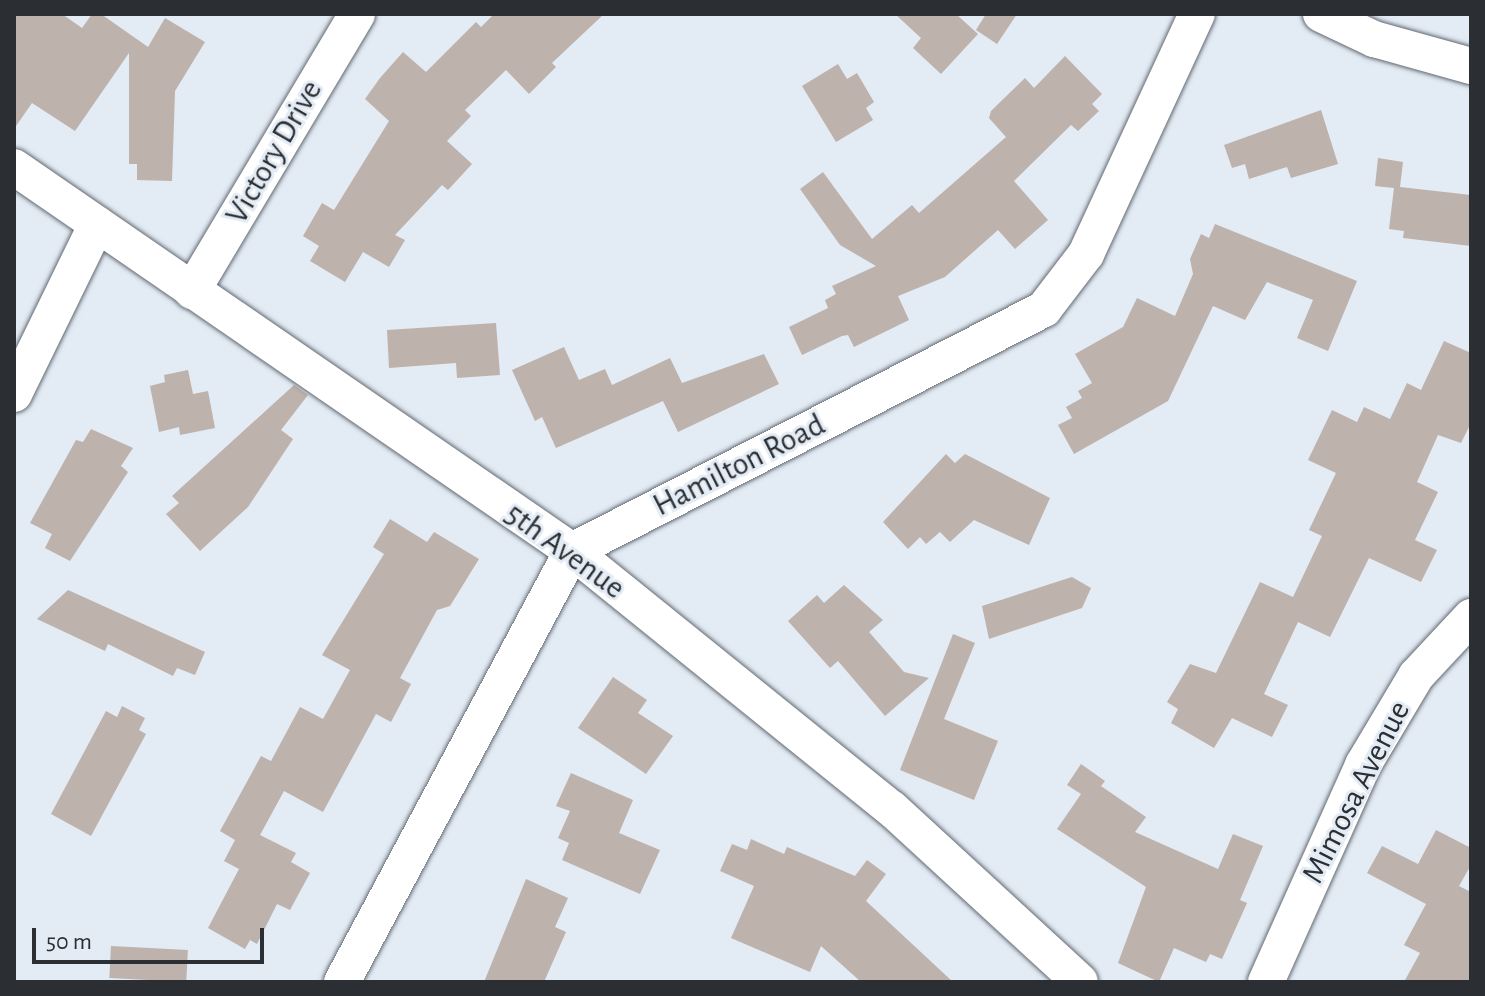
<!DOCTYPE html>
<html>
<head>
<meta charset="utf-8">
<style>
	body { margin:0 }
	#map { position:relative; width:1485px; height:996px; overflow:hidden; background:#e3ebf4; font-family:"Alegreya Sans",sans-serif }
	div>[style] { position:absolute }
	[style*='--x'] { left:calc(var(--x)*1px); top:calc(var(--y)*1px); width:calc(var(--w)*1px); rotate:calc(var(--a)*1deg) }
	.building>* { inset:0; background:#bdb2ac; transform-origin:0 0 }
	.roads { filter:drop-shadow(0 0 2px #626971) drop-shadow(0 0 2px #626971) }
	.minor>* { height:36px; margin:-18px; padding:0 18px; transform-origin:18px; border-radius:18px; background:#fff }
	span { translate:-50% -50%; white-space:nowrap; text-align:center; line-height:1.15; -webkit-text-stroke:6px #e3ebf4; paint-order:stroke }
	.street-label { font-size:32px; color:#2b2e32 }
	.frame { position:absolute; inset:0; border:16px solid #2b2e32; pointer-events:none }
	.scale { position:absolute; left:32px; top:928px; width:232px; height:36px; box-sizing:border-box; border:4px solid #2b2e32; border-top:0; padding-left:10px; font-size:24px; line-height:28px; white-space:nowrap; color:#2b2e32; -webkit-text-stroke:6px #e3ebf4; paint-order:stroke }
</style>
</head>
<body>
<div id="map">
	<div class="building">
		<i style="clip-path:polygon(14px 14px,62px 14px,82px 28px,92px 14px,101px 14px,148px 47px,165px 18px,205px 42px,175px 91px,172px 181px,137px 180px,137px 164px,129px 164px,129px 53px,75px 131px,32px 103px,14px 129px)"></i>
		<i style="clip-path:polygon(494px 14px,604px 14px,552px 63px,556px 67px,529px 94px,506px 70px,465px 110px,471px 116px,447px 141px,472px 164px,448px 190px,442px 185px,395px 235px,405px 240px,389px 267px,363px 252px,345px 282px,310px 261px,319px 246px,303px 236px,322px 203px,334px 210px,389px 121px,365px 99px,380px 78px,403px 52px,426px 72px,476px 22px,481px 27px)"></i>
		<i style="clip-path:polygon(895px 14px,956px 14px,978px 34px,941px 74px,913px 48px,921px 38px)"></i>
		<i style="clip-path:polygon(986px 14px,1017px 14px,997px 44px,976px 30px)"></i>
		<i style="clip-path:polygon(1065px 56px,1102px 94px,1092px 104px,1099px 111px,1078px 131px,1071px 125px,1014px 181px,1048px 220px,1015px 249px,998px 230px,945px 277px,898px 296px,909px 320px,854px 347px,848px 335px,842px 336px,802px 355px,789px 327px,828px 308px,825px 300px,836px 294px,832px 286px,876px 266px,840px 245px,800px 189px,823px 172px,872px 239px,912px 205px,919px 213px,1006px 137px,989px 118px,991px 111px,1025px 78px,1034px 88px)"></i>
		<i style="clip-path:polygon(838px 64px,847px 79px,857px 73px,874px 102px,866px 108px,873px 120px,836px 142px,802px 86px)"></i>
		<i style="clip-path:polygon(1321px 110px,1338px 164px,1291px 178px,1287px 167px,1249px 179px,1245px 164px,1232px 168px,1224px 145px)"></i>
		<i style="clip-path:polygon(1378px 158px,1403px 162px,1400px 187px,1471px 195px,1471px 246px,1403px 238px,1404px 231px,1389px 229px,1394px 188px,1375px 186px)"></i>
		<i style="clip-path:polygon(1215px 224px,1357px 281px,1328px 351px,1297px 338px,1313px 300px,1267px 282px,1245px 320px,1213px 306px,1168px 401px,1074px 454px,1058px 425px,1072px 418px,1066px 407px,1082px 398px,1078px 391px,1092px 383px,1075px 354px,1123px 327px,1137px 298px,1175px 316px,1193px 274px,1190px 259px,1201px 234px,1209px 238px)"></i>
		<i style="clip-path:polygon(496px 323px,500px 375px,457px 378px,456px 363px,389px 368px,387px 330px)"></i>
		<i style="clip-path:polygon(1444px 341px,1471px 353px,1471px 423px,1461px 443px,1438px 435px,1417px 482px,1438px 492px,1415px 540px,1437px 550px,1421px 582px,1369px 558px,1330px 637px,1298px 622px,1264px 694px,1288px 705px,1272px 737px,1232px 718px,1214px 748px,1171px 723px,1178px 709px,1167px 702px,1190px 664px,1216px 673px,1260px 582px,1293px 597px,1322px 536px,1309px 530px,1336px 473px,1308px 460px,1332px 410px,1357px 422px,1364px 407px,1390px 419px,1407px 383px,1421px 390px)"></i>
		<i style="clip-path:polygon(564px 347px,579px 380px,605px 369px,612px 385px,670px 358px,682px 383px,764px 354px,779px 384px,678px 432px,663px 401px,556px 448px,542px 417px,535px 421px,512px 370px)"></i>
		<i style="clip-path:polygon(188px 370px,193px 394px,208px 391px,215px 428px,180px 435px,179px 427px,159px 432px,150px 386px,165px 382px,164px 375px)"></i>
		<i style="clip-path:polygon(294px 385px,308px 395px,281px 430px,293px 439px,248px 507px,200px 551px,166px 514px,179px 503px,172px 496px)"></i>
		<i style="clip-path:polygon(91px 429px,133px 448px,121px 466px,128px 472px,70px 561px,45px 548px,52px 534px,30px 523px,76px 440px,83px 442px)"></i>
		<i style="clip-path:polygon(946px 454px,955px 463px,965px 454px,1050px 498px,1029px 545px,974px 520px,950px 542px,940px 532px,926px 544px,920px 537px,908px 549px,883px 522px)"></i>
		<i style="clip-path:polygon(390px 519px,427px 542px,434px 532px,479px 559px,450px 606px,437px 610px,400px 678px,411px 684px,391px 722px,376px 714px,323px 812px,284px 791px,260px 835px,296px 853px,291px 862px,310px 873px,290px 910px,277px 904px,257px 944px,250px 940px,245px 949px,208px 928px,239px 869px,224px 861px,235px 840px,220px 831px,261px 756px,271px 761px,300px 707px,323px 719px,350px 670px,322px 655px,384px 554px,373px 547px)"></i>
		<i style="clip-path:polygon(1072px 577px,1091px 588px,1082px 608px,989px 639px,982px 606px)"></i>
		<i style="clip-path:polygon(844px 585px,883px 620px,869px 632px,904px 672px,929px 678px,885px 716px,838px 661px,830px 668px,788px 621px,817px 595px,824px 603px)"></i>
		<i style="clip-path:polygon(68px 590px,205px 652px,195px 675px,177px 668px,173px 676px,108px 644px,105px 651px,37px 619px)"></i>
		<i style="clip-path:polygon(953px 634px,975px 643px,944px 719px,998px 741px,974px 800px,900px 770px)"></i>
		<i style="clip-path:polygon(613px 677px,647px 700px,638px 713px,673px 736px,646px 774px,578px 728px)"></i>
		<i style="clip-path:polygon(122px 706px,145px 718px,139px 730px,146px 734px,91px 836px,51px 814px,106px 711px,117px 717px)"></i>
		<i style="clip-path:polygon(1081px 764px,1105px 781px,1101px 786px,1146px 817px,1135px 832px,1218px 869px,1233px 834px,1263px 846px,1240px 900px,1247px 903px,1222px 959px,1210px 954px,1206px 962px,1174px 948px,1159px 982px,1118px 963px,1146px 887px,1057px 829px,1081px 794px,1067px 785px)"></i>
		<i style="clip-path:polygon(571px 773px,633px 800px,619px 833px,660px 850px,640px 894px,562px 860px,569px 843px,558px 838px,570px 811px,556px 806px)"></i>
		<i style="clip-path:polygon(1436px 830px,1471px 848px,1471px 865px,1459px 886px,1471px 892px,1471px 982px,1404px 982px,1420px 953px,1404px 945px,1426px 904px,1367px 873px,1382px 846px,1418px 864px)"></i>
		<i style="clip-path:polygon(751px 839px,784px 854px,787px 847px,855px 876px,867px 860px,886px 874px,866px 901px,953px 982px,861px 982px,821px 946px,810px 972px,731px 938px,754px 886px,720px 871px,732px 844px,747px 850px)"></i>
		<i style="clip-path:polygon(526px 879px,568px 898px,555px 927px,566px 932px,544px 982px,484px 982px)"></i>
		<i style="left:111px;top:946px;width:77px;height:32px;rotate:3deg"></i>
	</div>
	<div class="roads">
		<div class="minor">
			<i style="--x:1321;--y:14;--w:59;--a:25.3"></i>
			<i style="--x:1374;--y:39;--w:101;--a:15.6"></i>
			<i style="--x:14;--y:167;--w:677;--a:34.53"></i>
			<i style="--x:572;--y:551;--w:411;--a:38.9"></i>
			<i style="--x:892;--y:809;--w:255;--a:42.6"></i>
			<i style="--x:192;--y:291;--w:322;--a:-59.2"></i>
			<i style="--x:14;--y:394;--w:189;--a:-64"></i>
			<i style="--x:342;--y:982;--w:489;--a:-61.9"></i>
			<i style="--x:572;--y:551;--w:530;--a:-27.14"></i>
			<i style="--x:1044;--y:309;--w:69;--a:-52.6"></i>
			<i style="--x:1086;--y:254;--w:264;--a:-65.2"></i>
			<i style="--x:1266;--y:982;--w:238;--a:-65.9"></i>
			<i style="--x:1363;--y:765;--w:104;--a:-59.2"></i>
			<i style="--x:1416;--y:676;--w:81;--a:-47"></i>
		</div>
	</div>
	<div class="street-label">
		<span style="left:274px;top:152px;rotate:-60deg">Victory Drive</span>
		<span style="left:739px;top:465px;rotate:-27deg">Hamilton Road</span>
		<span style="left:565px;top:551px;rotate:36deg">5th Avenue</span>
		<span style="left:1356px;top:792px;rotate:-63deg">Mimosa Avenue</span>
	</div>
	<div class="frame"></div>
	<div class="scale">50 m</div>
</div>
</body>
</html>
